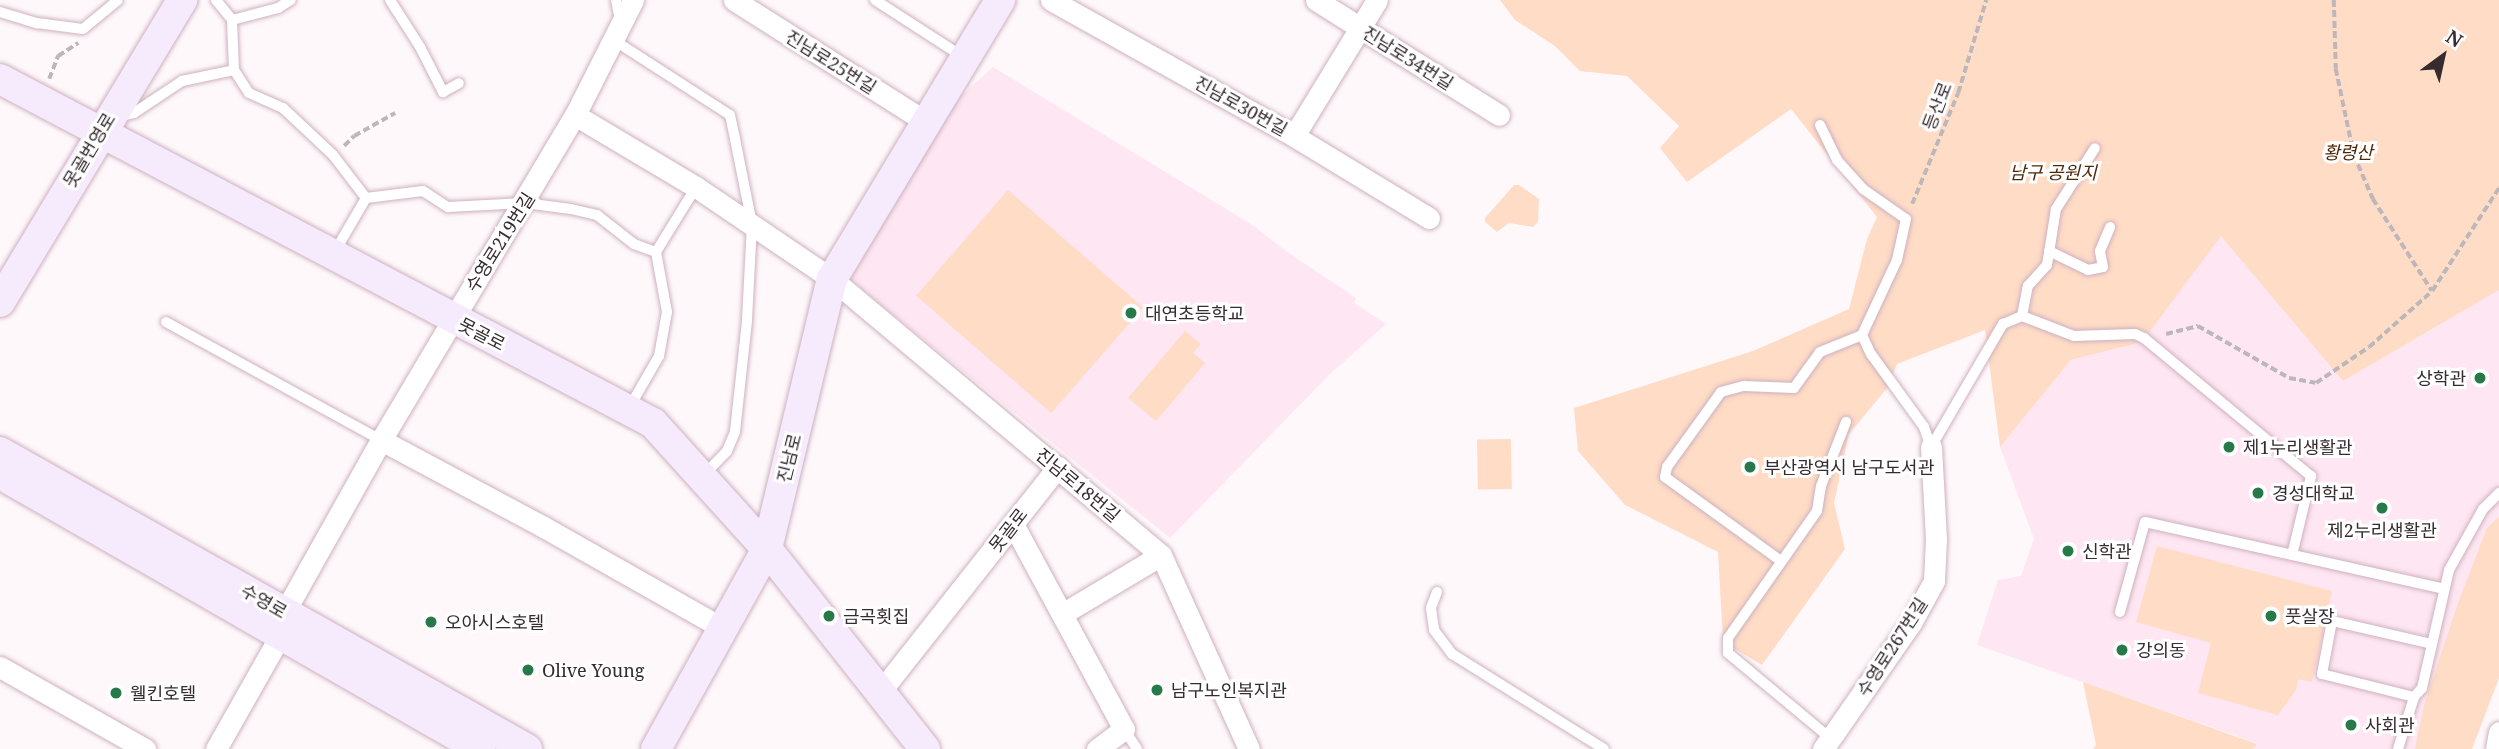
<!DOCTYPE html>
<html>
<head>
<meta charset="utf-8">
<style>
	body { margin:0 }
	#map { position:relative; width:2499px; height:749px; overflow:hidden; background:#fef8fb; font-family:"Noto Serif","Noto Sans KR",serif }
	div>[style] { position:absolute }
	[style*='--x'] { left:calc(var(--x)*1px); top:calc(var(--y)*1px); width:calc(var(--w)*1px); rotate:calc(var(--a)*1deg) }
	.built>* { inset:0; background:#fee6f2 }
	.green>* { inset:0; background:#ffdcc6; transform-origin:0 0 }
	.path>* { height:3.5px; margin-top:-1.75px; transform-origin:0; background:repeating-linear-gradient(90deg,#beb7ba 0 7px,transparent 0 10.5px) }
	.roads { filter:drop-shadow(0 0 2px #ceb1bf) drop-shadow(0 0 2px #ceb1bf) }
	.lane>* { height:10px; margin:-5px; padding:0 5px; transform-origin:5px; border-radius:5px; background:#fff }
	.street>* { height:21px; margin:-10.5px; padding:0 10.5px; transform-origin:10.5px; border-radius:10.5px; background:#fff }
	.secondary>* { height:30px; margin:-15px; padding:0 15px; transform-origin:15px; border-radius:15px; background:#f6eafd }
	.dots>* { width:19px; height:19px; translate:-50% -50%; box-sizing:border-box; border:4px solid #fff; border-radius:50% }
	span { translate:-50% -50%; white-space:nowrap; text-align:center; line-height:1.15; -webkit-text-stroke:6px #fff; paint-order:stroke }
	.street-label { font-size:18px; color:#362b30 }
	.park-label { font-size:18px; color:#502809; font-style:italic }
	.poi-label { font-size:18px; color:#362b30 }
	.left { translate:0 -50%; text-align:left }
	.right { translate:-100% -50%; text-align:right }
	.north { position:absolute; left:2408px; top:21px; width:70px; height:70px; -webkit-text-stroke:5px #fff; paint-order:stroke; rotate:33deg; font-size:19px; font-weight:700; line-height:28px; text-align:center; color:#362b30 }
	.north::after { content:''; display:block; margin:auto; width:24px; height:32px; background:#362b30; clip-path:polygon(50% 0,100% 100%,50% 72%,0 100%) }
</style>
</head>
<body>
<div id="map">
	<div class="built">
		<i style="clip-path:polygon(993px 67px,1254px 226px,1283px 249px,1356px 298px,1354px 303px,1386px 324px,1330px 374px,1170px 538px,844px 275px,950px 106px)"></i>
		<i style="clip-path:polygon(2221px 235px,2343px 381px,2499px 290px,2499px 678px,2472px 749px,2253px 749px,2257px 743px,1977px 645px,1998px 580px,2021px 576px,2034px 539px,2000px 447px,2071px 360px,2142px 342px)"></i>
	</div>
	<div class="green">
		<i style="clip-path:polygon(1500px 0,2499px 0,2499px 290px,2343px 381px,2221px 236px,2142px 342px,2071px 360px,2000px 447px,1985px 330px,1897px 364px,1888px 387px,1849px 434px,1834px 503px,1845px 549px,1762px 665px,1723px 642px,1718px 552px,1625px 505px,1578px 451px,1574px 408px,1753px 351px,1849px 309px,1867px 239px,1877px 217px,1791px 109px,1687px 182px,1660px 148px,1679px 126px,1627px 76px,1580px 71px,1555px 46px,1515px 20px)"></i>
		<i style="clip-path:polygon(1514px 185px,1519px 185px,1539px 199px,1538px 222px,1533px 227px,1509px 223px,1497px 232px,1485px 222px,1485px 218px)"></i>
		<i style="left:1008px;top:190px;width:179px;height:140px;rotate:41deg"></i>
		<i style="clip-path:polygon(1185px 331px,1201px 344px,1193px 353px,1205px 363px,1156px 421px,1128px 398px)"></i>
		<i style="left:1511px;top:439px;width:50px;height:34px;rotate:89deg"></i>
		<i style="clip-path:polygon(2499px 517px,2499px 678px,2472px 749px,2415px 749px,2424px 705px,2458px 603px,2487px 528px)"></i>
		<i style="clip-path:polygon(2157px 546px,2332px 591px,2312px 682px,2298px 679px,2296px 690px,2278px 715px,2198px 693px,2211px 643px,2136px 622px)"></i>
		<i style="clip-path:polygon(2083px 682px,2257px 744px,2253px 749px,2093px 749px,2096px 745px)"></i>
	</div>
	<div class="path">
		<i style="--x:2334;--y:0;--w:69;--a:88.3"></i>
		<i style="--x:2336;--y:69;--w:88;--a:78.2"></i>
		<i style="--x:2354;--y:155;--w:48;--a:66.6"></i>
		<i style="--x:2373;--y:199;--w:109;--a:57.3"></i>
		<i style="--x:49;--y:79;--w:25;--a:-69"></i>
		<i style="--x:58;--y:56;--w:24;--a:-33"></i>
		<i style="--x:344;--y:146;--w:14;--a:-45"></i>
		<i style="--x:354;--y:136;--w:47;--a:-29.3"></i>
		<i style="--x:1912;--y:204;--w:120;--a:-67.5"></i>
		<i style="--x:1958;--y:93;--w:97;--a:-73.2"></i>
		<i style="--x:2166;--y:334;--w:33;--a:-14"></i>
		<i style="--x:2198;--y:326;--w:105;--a:29.7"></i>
		<i style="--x:2289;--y:378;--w:27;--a:10"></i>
		<i style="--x:2316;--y:383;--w:64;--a:-34.2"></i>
		<i style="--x:2369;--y:347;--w:84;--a:-41.6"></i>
		<i style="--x:2432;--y:291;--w:123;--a:-57"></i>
	</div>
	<div class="roads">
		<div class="lane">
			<i style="--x:216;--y:0;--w:26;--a:51"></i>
			<i style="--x:232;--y:20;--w:50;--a:87.7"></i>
			<i style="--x:234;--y:70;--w:27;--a:57"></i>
			<i style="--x:249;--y:93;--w:37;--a:24"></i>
			<i style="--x:283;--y:108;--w:69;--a:43.2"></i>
			<i style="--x:333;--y:155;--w:54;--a:52.5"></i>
			<i style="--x:366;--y:198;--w:57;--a:-7"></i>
			<i style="--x:423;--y:191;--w:30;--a:33"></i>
			<i style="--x:448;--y:207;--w:77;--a:-3"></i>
			<i style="--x:525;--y:203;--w:46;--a:7.4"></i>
			<i style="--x:571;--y:209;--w:27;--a:13"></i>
			<i style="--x:597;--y:215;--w:47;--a:38.1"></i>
			<i style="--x:634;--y:244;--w:23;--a:20"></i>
			<i style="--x:390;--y:0;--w:56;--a:57.4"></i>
			<i style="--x:420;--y:47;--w:51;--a:62.9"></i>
			<i style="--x:443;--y:92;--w:18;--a:-29"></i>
			<i style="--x:616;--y:0;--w:21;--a:79"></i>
			<i style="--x:875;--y:0;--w:105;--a:32.9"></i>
			<i style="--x:0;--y:12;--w:39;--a:17"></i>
			<i style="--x:37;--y:23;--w:46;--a:7.4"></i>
			<i style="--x:83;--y:29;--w:45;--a:-39.6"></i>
			<i style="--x:232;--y:20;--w:48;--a:-14.6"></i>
			<i style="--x:278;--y:8;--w:15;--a:-32"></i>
			<i style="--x:612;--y:39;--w:140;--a:32.8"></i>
			<i style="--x:730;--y:115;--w:25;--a:78"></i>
			<i style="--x:735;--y:139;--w:87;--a:78.7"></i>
			<i style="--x:752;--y:224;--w:97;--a:93"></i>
			<i style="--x:747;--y:321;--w:112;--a:96.2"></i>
			<i style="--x:735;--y:432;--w:21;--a:113"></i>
			<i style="--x:727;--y:451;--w:35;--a:134"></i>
			<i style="--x:117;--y:117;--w:17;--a:-13"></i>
			<i style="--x:134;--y:113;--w:58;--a:-33.7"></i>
			<i style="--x:182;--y:81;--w:53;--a:-11.9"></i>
			<i style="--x:1820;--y:125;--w:39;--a:64"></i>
			<i style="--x:1837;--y:160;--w:39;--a:48"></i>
			<i style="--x:1863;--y:189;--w:52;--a:34.9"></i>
			<i style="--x:1906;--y:219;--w:42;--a:102.4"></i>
			<i style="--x:1897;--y:260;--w:83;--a:115"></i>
			<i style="--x:1862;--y:335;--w:21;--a:65"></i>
			<i style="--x:1871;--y:354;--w:90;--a:54"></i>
			<i style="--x:1924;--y:427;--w:21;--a:71"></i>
			<i style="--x:2049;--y:251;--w:43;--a:26"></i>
			<i style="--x:2088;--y:270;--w:15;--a:-11"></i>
			<i style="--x:2103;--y:267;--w:16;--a:-101"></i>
			<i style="--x:2100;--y:251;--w:26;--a:-67"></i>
			<i style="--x:334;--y:253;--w:64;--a:-59.8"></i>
			<i style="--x:2022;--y:316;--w:56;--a:21"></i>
			<i style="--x:2074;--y:336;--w:61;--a:-1.9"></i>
			<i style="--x:2135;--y:334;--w:10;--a:24"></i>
			<i style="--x:2144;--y:338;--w:217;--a:39.6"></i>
			<i style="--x:2311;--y:476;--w:81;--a:103.5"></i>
			<i style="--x:166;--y:322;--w:245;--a:28.8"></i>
			<i style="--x:629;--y:408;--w:60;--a:-60"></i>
			<i style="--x:659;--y:356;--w:45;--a:-79.7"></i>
			<i style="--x:667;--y:312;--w:61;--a:-100.4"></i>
			<i style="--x:656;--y:252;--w:76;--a:-58.4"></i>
			<i style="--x:1931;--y:447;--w:143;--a:-59.7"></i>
			<i style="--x:2003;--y:324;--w:21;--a:-23"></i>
			<i style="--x:2022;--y:316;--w:31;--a:-79"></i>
			<i style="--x:2028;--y:286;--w:28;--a:-48"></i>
			<i style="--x:2047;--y:265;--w:57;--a:-80.9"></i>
			<i style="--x:2056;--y:209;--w:72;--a:-57.4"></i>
			<i style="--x:1781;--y:561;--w:143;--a:-144.1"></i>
			<i style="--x:1665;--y:477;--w:10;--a:-79"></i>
			<i style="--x:1667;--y:467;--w:92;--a:-54.2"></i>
			<i style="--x:1721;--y:392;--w:24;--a:-15"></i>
			<i style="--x:1744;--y:386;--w:50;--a:2.3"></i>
			<i style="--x:1794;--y:388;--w:44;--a:-54.2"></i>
			<i style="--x:1820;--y:352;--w:45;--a:-22"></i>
			<i style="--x:1437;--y:592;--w:17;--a:111"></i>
			<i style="--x:1431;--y:608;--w:22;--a:82"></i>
			<i style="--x:1434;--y:630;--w:30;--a:53"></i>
			<i style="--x:1452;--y:654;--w:179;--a:32"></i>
			<i style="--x:2120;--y:612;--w:93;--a:-74.5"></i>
			<i style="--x:2145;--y:522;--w:306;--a:12.6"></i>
			<i style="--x:2432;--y:644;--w:103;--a:-167"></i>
			<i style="--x:2332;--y:621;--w:54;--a:100.7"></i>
			<i style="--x:2322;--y:674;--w:95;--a:14"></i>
			<i style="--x:2414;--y:697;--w:12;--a:-48"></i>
			<i style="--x:2422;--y:688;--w:121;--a:-77.1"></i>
			<i style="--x:2449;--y:570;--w:70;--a:-60.9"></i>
			<i style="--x:2483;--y:509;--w:23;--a:-45"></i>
			<i style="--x:1124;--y:729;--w:24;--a:57"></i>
			<i style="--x:1830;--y:738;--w:133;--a:-140.2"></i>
			<i style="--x:1728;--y:653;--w:15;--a:-90"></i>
			<i style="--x:1728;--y:638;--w:155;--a:-55"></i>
			<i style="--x:1817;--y:511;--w:25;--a:-81"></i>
			<i style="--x:1821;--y:486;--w:69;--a:-68.7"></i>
			<i style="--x:2398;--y:749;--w:54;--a:-72.9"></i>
		</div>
		<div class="street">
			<i style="--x:734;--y:0;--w:230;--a:32.4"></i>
			<i style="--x:1051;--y:0;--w:278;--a:29.2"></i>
			<i style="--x:1294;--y:136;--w:158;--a:31.3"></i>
			<i style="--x:1316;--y:0;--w:216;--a:32.1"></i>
			<i style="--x:575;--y:115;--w:141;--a:30.8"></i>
			<i style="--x:696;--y:187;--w:164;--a:34.1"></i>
			<i style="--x:832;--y:279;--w:429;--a:40"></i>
			<i style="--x:1161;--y:555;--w:213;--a:65.6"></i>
			<i style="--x:1294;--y:136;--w:159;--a:-58.6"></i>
			<i style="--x:381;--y:440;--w:183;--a:28.1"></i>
			<i style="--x:542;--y:526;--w:207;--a:29.5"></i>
			<i style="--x:1013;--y:524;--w:233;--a:61.6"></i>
			<i style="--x:1124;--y:729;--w:34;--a:143"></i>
			<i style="--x:284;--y:613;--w:198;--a:-60.7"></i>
			<i style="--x:381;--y:440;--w:378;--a:-59.2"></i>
			<i style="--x:575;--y:115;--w:129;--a:-63.2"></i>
			<i style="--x:1062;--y:614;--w:115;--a:-30.8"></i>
			<i style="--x:0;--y:667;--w:167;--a:29.5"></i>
			<i style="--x:880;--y:692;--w:287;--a:-51.7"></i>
			<i style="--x:216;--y:749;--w:130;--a:-60.5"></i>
			<i style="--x:1823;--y:749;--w:154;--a:-55.1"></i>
			<i style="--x:1911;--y:623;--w:48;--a:-61.3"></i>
			<i style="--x:1934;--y:581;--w:42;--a:-87.3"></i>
			<i style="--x:1936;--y:539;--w:92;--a:-93.1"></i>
			<i style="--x:2496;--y:749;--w:17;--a:-80"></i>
		</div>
		<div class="secondary">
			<i style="--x:0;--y:79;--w:738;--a:27.78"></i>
			<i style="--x:653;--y:423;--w:170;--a:47.9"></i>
			<i style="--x:767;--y:549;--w:255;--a:51.7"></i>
			<i style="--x:0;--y:302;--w:353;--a:-58.9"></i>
			<i style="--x:0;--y:452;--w:605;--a:29.4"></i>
			<i style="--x:9;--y:479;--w:543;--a:29.82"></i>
			<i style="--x:656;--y:749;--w:229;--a:-61"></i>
			<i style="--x:767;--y:549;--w:278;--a:-76.5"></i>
			<i style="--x:832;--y:279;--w:326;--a:-58.9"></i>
		</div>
	</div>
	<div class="dots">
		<i style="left:1131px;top:313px;background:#28794a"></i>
		<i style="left:2480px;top:378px;background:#28794a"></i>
		<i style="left:2229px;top:447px;background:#28794a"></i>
		<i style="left:1750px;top:467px;background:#28794a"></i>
		<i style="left:2258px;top:493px;background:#28794a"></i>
		<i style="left:2382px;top:508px;background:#28794a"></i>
		<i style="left:2068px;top:551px;background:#28794a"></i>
		<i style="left:829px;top:616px;background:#28794a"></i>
		<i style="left:2271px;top:616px;background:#28794a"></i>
		<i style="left:431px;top:622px;background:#28794a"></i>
		<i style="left:2122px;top:650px;background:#28794a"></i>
		<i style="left:528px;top:670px;background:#28794a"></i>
		<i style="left:1157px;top:690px;background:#28794a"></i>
		<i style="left:116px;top:693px;background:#28794a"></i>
		<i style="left:2351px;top:725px;background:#28794a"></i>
	</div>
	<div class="street-label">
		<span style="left:1408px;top:58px;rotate:32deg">진남로34번길</span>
		<span style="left:831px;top:62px;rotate:32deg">진남로25번길</span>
		<span style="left:1241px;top:106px;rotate:29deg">진남로30번길</span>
		<span style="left:1937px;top:106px;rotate:-69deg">등산로</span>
		<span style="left:89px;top:150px;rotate:-59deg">못골번영로</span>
		<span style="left:500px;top:242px;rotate:-58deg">수영로219번길</span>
		<span style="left:482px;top:334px;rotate:27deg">못골로</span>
		<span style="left:789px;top:458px;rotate:-76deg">진남로</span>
		<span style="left:1078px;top:485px;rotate:40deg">진남로18번길</span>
		<span style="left:1008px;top:530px;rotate:-52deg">못골로</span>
		<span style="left:264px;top:601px;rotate:30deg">수영로</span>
		<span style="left:1892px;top:647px;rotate:-57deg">수영로267번길</span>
	</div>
	<div class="park-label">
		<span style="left:2348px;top:152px">황령산</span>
		<span style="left:2053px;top:172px">남구 공원지</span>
	</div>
	<div class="poi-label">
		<span class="left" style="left:1145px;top:313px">대연초등학교</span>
		<span class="right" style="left:2466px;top:378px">상학관</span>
		<span class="left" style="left:2243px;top:447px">제1누리생활관</span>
		<span class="left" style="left:1764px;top:467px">부산광역시 남구도서관</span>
		<span class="left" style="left:2272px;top:493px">경성대학교</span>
		<span style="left:2382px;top:530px">제2누리생활관</span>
		<span class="left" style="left:2082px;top:551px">신학관</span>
		<span class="left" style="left:843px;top:616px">금곡횟집</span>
		<span class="left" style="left:2285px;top:616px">풋살장</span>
		<span class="left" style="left:445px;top:622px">오아시스호텔</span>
		<span class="left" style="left:2136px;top:650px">강의동</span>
		<span class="left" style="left:542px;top:670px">Olive Young</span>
		<span class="left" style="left:1171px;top:690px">남구노인복지관</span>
		<span class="left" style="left:130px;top:693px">웰킨호텔</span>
		<span class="left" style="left:2365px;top:725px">사회관</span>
	</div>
	<div class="north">N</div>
</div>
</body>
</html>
